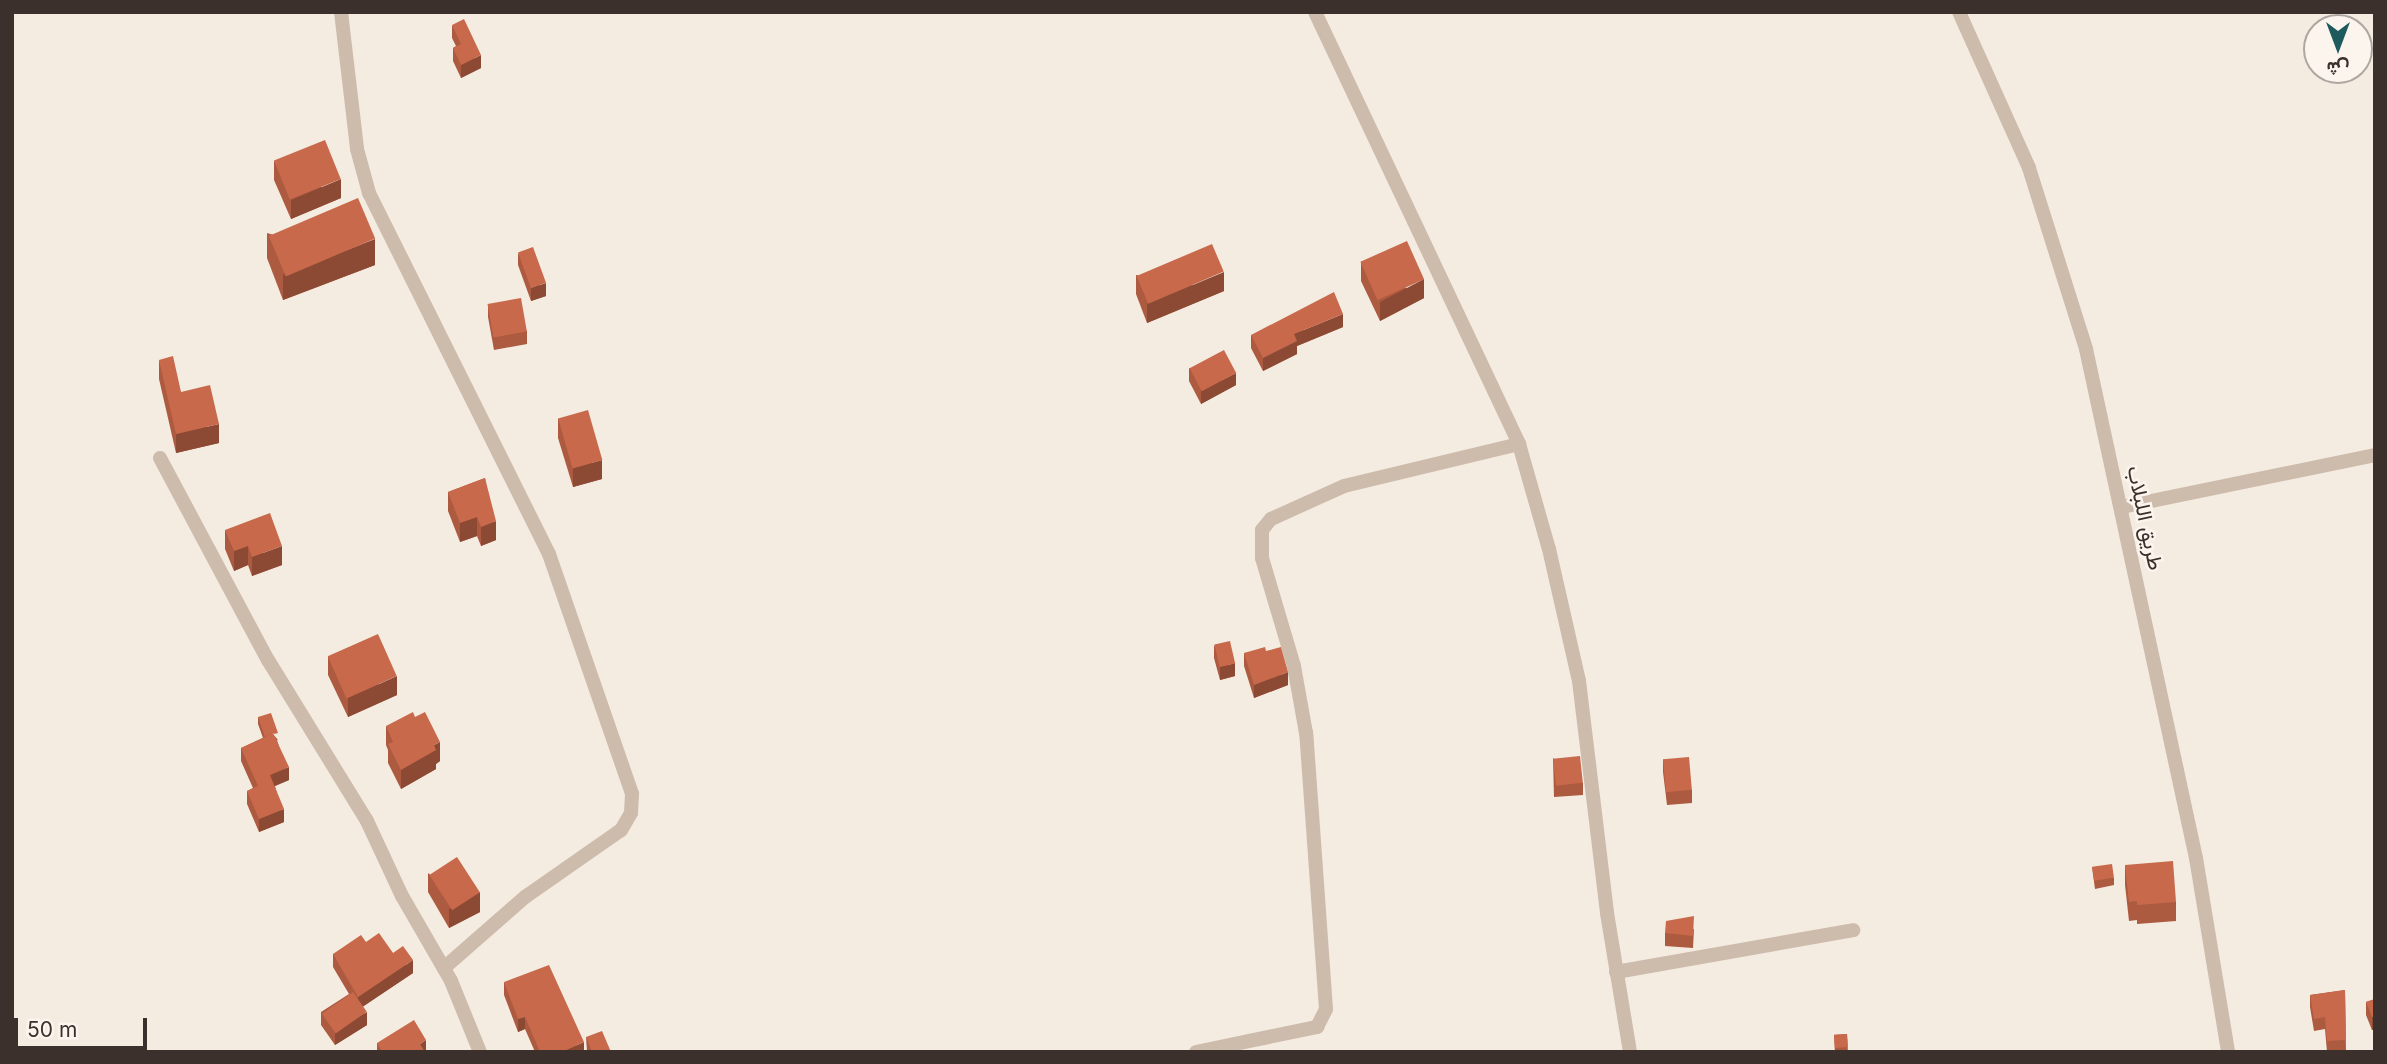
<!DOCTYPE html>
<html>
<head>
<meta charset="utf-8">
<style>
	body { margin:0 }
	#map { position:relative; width:2387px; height:1064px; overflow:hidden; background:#f4ebe1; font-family:Inter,Vazirmatn,sans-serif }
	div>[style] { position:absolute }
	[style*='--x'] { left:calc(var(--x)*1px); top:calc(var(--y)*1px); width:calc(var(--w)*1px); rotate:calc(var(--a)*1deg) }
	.minor>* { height:14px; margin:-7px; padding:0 7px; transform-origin:7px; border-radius:7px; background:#cdbbac }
	.wall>* { inset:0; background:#ac5a40; transform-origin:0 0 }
	.shaded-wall>* { inset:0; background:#8c4a34; transform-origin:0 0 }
	.building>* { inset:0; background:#c8694b; transform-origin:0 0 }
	span { translate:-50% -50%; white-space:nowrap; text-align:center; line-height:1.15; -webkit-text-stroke:5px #fbf5ee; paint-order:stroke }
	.street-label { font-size:21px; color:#3b302b }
	.frame { position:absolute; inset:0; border:14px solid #3b302b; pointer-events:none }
	.north { position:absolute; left:2303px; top:14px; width:70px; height:70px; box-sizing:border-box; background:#fbf5ee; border:2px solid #aea6a0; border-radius:50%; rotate:180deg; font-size:19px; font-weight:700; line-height:28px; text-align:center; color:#3b302b }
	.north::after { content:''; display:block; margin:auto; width:24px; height:32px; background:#1f5a5e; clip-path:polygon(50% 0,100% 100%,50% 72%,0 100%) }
	.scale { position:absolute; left:14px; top:1018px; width:133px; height:32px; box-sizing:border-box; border:4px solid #3b302b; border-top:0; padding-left:9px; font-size:21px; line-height:24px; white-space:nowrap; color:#3b302b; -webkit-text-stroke:5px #fbf5ee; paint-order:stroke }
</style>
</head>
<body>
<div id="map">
	<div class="minor">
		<i style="--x:341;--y:12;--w:138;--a:83.3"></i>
		<i style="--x:357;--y:149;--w:46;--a:74.7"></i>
		<i style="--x:369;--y:193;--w:403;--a:63.5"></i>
		<i style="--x:549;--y:554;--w:254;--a:70.9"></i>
		<i style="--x:632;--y:794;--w:19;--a:93"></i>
		<i style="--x:631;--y:813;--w:20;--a:120"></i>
		<i style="--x:621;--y:830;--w:117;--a:145.1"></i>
		<i style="--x:525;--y:897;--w:108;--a:138.8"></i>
		<i style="--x:1315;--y:12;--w:478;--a:64.7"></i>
		<i style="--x:1519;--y:444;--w:109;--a:74.1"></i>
		<i style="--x:1549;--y:549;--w:135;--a:77.2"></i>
		<i style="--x:1579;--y:681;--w:234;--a:83.1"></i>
		<i style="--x:1607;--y:913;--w:141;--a:80.6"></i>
		<i style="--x:1959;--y:12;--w:171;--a:65.8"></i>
		<i style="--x:2029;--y:168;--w:190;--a:72.5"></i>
		<i style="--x:2086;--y:349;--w:521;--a:77.81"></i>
		<i style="--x:2196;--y:858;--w:197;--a:80.6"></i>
		<i style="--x:160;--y:458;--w:229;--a:61.9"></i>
		<i style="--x:268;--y:660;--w:189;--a:58.4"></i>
		<i style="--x:367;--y:821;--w:83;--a:65"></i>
		<i style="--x:402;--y:896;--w:98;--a:60"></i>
		<i style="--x:451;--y:981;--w:77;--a:67.8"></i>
		<i style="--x:2122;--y:507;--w:258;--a:-11.6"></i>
		<i style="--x:1616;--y:972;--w:241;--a:-10"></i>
		<i style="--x:1196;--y:1052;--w:124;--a:-11.7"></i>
		<i style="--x:1317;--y:1027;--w:20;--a:-63"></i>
		<i style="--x:1326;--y:1009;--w:277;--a:-94.1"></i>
		<i style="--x:1306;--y:733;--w:68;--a:-100.2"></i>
		<i style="--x:1294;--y:666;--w:113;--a:-106.5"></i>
		<i style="--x:1262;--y:558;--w:28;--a:-90"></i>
		<i style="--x:1262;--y:530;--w:14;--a:-51"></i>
		<i style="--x:1271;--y:519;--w:80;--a:-24.3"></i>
		<i style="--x:1344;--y:486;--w:180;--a:-13.5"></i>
	</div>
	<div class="wall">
		<i style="clip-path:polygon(452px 25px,481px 68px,461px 78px,453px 61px,453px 48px,456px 46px,452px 38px)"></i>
		<i style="clip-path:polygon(274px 161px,341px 198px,291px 219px,274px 180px)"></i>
		<i style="clip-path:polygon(267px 233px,375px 265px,283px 300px,267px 258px)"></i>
		<i style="clip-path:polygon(518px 253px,546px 296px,531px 301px,518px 265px)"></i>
		<i style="clip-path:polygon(1361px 262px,1424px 298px,1380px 321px,1361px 281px)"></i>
		<i style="clip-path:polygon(1136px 275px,1224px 291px,1147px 323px,1136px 294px)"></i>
		<i style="clip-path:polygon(488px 304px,527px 331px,527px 344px,494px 350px,488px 317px)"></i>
		<i style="clip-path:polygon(1343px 327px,1297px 346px,1297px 354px,1263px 371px,1251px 348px,1251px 335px)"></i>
		<i style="clip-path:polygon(159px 360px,181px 392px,219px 443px,176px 453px,159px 379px)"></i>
		<i style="clip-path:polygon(1189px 368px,1236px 385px,1201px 404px,1189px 381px)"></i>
		<i style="clip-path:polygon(558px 418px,602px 479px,573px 487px,558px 438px)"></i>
		<i style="clip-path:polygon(485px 478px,496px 540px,481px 546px,477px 536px,460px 542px,448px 511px,448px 492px)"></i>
		<i style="clip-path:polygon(225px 530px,282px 565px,252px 576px,248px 565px,234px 571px,225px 549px)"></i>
		<i style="clip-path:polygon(1214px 645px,1235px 676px,1220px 680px,1214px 658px)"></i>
		<i style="clip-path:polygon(1266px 651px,1288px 685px,1254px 698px,1244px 666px,1244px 653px)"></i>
		<i style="clip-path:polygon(328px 656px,397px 695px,348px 717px,328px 675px)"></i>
		<i style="clip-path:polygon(258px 717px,278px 740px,277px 740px,289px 780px,275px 786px,284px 822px,259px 832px,247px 804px,247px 791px,253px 788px,241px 761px,241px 748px,263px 738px,258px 724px)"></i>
		<i style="clip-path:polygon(386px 726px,440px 761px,436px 764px,436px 769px,401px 789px,388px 763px,388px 750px,386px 745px)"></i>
		<i style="clip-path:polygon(1553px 758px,1583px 783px,1583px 795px,1554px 797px)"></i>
		<i style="clip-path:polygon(1663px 759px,1692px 790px,1692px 803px,1667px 805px,1663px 772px)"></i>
		<i style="clip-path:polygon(2125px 865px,2176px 902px,2176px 921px,2137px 924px,2137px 920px,2129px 921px,2125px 885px)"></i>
		<i style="clip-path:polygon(2092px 867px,2114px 878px,2114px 885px,2095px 889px)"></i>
		<i style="clip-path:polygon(428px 873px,480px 912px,449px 928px,428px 892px)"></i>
		<i style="clip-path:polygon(1694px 929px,1693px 948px,1665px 946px,1665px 933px)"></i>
		<i style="clip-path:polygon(366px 942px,393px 953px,413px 973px,363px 1006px,367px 1025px,335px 1045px,321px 1025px,321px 1012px,349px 994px,333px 967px,333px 954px)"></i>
		<i style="clip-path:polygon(504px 982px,584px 1052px,535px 1052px,525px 1029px,518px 1032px,504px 995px)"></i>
		<i style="clip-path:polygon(2345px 990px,2346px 1051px,2327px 1052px,2325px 1029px,2314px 1031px,2310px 1007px,2310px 995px)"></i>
		<i style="clip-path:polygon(2375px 999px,2372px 1030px,2366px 1015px,2366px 1002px)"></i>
		<i style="left:1847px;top:1034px;width:18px;height:13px;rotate:87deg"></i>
		<i style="clip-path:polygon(586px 1037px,611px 1052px,587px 1052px)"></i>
		<i style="clip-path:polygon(377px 1043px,426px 1052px,377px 1052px)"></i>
	</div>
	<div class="shaded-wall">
		<i style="clip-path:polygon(481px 55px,481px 68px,461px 78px,461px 65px)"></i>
		<i style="clip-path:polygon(341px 179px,341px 198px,291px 219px,291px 200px)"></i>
		<i style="clip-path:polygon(375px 239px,375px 265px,283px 300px,283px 275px)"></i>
		<i style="clip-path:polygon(1224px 272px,1224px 291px,1147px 323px,1147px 304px)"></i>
		<i style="clip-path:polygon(1424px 279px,1424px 298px,1380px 321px,1380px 302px)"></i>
		<i style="clip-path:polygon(546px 283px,546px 296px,531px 301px,531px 288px)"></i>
		<i style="clip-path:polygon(1343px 314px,1343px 327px,1297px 346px,1297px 354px,1263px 371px,1263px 358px,1294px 334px)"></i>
		<i style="clip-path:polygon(1236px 373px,1236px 385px,1201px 404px,1201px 391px)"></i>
		<i style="clip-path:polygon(219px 424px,219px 443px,176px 453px,176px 434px)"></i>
		<i style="clip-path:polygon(602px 460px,602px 479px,573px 487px,573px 468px)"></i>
		<i style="clip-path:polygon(477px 517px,477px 536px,460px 542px,460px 523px)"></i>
		<i style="clip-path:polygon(496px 521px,496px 540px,481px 546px,481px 527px)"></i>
		<i style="clip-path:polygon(248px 546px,248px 565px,234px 571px,234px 551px)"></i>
		<i style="clip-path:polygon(282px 546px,282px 565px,252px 576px,252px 557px)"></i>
		<i style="clip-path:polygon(1235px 663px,1235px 676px,1220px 680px,1220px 667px)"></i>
		<i style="clip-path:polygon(1288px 672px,1288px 685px,1254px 698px,1254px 685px)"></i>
		<i style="clip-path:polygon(397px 676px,397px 695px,348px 717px,348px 698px)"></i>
		<i style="clip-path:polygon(440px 742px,440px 761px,436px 764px,436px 769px,401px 789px,401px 770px,434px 745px)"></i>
		<i style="clip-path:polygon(289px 767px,289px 780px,270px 788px,270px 775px)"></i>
		<i style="clip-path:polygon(284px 809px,284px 822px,259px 832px,259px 819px)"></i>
		<i style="clip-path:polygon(480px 892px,480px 912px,449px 928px,449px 909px)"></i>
		<i style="clip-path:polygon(413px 960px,413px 973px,358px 1010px,358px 997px)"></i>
		<i style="clip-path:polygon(367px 1012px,367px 1025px,335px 1045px,335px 1032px)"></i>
		<i style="clip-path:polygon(525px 1017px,525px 1029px,518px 1032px,518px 1019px)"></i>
		<i style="left:2372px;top:1017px;width:3px;height:13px"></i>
		<i style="clip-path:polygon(426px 1040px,426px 1052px,420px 1052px,420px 1044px)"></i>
		<i style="clip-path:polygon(584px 1042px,584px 1052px,562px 1052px)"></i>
	</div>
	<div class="building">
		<i style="clip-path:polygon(464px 19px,481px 55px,461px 65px,453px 48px,461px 44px,452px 25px)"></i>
		<i style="left:325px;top:140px;width:42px;height:55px;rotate:68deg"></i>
		<i style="left:358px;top:198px;width:44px;height:97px;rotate:67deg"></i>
		<i style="left:1407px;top:241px;width:42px;height:51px;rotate:66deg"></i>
		<i style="left:1212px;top:244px;width:30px;height:82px;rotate:67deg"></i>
		<i style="left:533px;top:247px;width:38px;height:16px;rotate:70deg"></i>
		<i style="clip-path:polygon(1334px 292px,1343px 314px,1294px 334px,1297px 341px,1263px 358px,1251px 335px)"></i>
		<i style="left:521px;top:298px;width:34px;height:34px;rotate:80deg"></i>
		<i style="left:1224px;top:350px;width:26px;height:39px;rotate:62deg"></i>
		<i style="clip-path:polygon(173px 356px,181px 392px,210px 385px,219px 424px,176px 434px,159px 360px)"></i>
		<i style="left:588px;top:410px;width:52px;height:31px;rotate:74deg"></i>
		<i style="clip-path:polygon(485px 478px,496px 521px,481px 527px,477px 517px,460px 523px,448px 492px)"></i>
		<i style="clip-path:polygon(270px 513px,282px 546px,252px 557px,248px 546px,234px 551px,225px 530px)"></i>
		<i style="left:378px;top:634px;width:46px;height:55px;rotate:66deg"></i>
		<i style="left:1230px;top:641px;width:23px;height:16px;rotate:77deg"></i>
		<i style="clip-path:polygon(1265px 647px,1266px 651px,1281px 647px,1288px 672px,1254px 685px,1244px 653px)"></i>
		<i style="clip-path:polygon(413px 712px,415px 717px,425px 712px,440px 742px,434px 745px,436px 750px,401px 770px,388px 744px,393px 742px,386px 726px)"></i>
		<i style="clip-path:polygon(271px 713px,278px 733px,274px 734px,273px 733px,265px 737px,258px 717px)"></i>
		<i style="clip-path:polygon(273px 733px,289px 767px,270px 775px,284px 809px,259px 819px,247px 791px,258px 786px,241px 748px)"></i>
		<i style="left:1580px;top:756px;width:27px;height:27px;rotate:84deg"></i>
		<i style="left:1689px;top:757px;width:33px;height:26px;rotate:85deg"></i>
		<i style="left:457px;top:857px;width:42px;height:33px;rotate:57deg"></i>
		<i style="clip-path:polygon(2173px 861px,2176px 902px,2137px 905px,2137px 901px,2129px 902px,2125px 865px)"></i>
		<i style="left:2112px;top:864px;width:14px;height:20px;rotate:82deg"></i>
		<i style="clip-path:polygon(1694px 916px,1693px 936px,1665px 933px,1666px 921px)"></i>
		<i style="clip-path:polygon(379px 933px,393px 953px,403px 946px,413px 960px,358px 997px,333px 954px,361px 935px,366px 942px)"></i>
		<i style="clip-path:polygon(549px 965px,584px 1042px,562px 1052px,540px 1052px,525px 1017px,518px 1019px,504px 982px)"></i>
		<i style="clip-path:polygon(2345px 990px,2346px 1040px,2327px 1041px,2325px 1017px,2314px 1019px,2310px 995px)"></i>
		<i style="left:353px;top:992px;width:24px;height:38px;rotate:55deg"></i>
		<i style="clip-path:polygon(2375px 999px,2375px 1017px,2372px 1017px,2366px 1002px)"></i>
		<i style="clip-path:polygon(414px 1020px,426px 1040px,420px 1044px,425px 1052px,382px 1052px,377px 1043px)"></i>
		<i style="clip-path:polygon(602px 1031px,611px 1052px,592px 1052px,586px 1037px)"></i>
		<i style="left:1847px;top:1034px;width:13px;height:13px;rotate:86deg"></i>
	</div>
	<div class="street-label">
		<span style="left:2145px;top:518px;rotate:78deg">طريق اللبلاب</span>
	</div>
	<div class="frame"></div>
	<div class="north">ش</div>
	<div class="scale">50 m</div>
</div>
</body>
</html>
